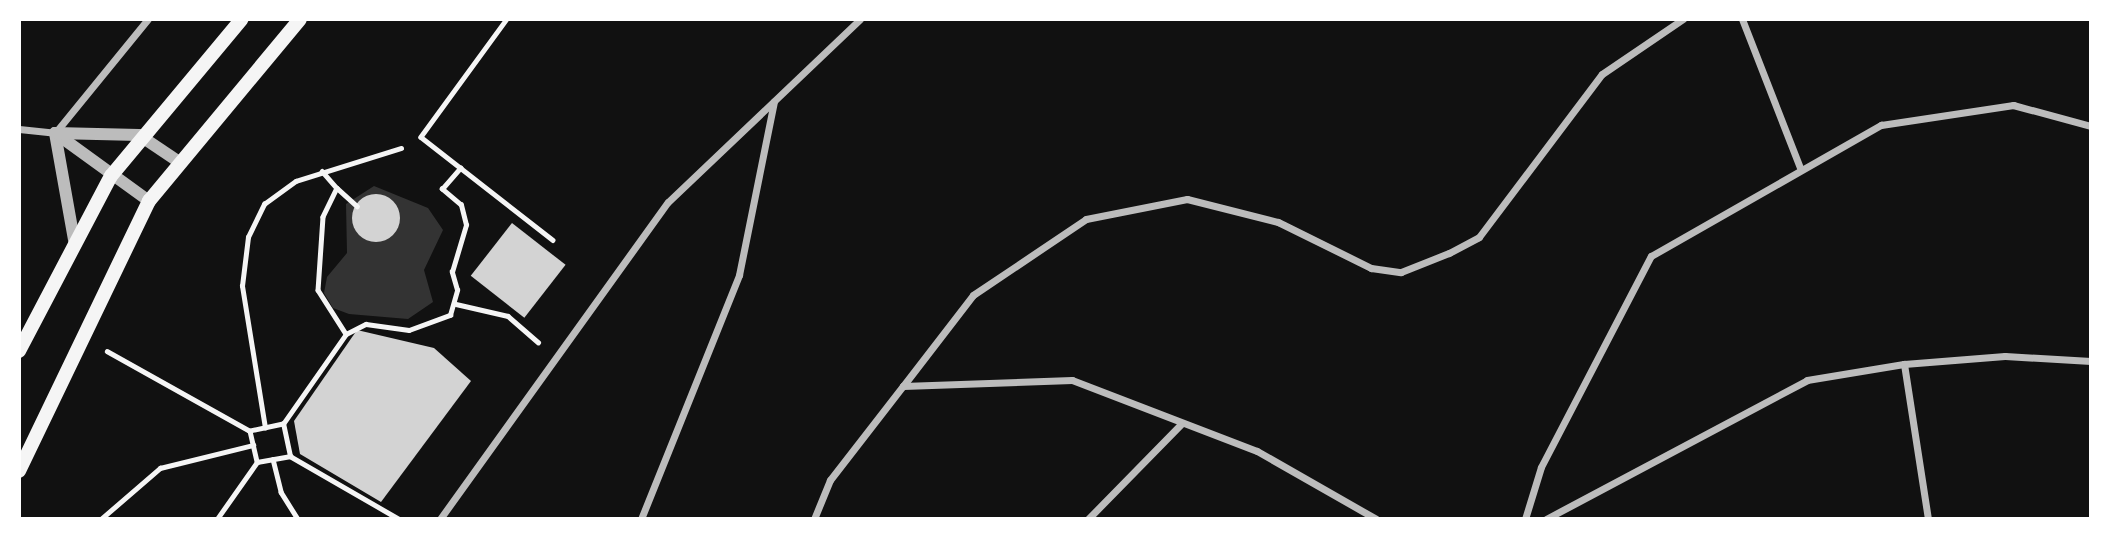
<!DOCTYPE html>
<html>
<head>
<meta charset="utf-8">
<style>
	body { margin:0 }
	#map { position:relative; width:2110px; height:538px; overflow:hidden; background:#111; font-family:Rubik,sans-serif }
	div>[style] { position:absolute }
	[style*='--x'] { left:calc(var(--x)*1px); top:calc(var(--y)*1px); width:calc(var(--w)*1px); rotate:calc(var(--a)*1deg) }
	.water>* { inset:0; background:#333 }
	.building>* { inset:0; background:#d3d3d3; transform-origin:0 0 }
	.round { border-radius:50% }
	.path>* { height:4.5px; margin:-2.25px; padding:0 2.25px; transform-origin:2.25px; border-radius:2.25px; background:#f5f5f5 }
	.minor>* { height:7px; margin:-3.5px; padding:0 3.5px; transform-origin:3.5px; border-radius:3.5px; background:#bcbcbc }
	.tertiary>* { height:12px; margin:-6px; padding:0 6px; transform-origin:6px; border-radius:6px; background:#bcbcbc }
	.secondary>* { height:14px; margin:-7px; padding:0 7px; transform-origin:7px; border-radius:7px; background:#f5f5f5 }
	span { translate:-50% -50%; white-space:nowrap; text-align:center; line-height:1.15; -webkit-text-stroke:7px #fff; paint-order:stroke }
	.frame { position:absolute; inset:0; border:21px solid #fff; pointer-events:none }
</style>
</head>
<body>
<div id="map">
	<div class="water">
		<i style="clip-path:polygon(374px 186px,428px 208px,443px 230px,424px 270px,433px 302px,408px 319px,349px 314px,333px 308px,324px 293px,327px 277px,347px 253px,346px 204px)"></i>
	</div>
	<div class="building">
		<i class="round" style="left:352px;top:194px;width:48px;height:48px"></i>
		<i style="left:512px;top:223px;width:68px;height:67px;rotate:38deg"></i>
		<i style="clip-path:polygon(357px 330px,434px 348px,471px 381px,381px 502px,300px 454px,294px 421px)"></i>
	</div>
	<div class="path">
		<i style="--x:507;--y:19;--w:146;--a:126.1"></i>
		<i style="--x:421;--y:137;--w:167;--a:38"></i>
		<i style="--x:322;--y:171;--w:23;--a:49"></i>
		<i style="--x:337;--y:188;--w:32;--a:116"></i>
		<i style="--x:323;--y:217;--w:73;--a:93.9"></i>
		<i style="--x:318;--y:290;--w:52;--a:57.5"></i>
		<i style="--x:337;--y:188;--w:27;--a:42"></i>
		<i style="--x:456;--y:304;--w:53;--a:13"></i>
		<i style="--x:508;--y:316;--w:40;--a:41"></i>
		<i style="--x:107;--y:351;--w:164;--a:29.2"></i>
		<i style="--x:283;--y:424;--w:34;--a:168"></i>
		<i style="--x:250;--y:431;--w:32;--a:77"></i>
		<i style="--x:257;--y:462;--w:34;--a:-10"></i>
		<i style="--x:290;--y:456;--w:33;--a:-102"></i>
		<i style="--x:283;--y:424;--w:110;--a:-55"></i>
		<i style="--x:346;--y:334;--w:22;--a:-27"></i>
		<i style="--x:366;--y:324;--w:43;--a:7.9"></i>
		<i style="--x:409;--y:330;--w:44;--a:-20.1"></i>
		<i style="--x:450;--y:315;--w:26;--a:-74"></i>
		<i style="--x:457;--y:290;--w:19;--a:-106"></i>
		<i style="--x:452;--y:272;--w:49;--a:-73.4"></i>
		<i style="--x:466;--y:225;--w:21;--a:-104"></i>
		<i style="--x:461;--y:205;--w:25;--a:-140"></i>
		<i style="--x:442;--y:189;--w:28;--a:-49"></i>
		<i style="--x:265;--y:428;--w:144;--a:-99.2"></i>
		<i style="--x:242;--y:286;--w:49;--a:-83"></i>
		<i style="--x:248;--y:237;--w:37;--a:-64"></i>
		<i style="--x:264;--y:204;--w:39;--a:-36"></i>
		<i style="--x:296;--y:181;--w:110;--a:-17.4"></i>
		<i style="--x:290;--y:456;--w:126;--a:30"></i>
		<i style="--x:273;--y:459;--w:34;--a:76"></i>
		<i style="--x:281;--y:492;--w:32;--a:58"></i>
		<i style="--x:101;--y:519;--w:78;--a:-40.8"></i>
		<i style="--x:160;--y:468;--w:96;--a:-13.9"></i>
		<i style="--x:217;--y:519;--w:70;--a:-54.9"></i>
	</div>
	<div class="minor">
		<i style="--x:1742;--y:19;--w:160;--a:68.7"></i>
		<i style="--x:19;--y:129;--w:36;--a:6"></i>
		<i style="--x:55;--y:133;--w:147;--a:-50.8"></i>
		<i style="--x:903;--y:386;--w:115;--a:-52.4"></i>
		<i style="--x:973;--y:295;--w:136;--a:-33.9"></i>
		<i style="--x:1086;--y:219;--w:103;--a:-11.2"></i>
		<i style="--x:1187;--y:199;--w:94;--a:14.2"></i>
		<i style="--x:1278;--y:222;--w:104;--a:26.3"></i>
		<i style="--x:1371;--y:268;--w:30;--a:8"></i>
		<i style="--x:1401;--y:272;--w:52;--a:-21.6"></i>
		<i style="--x:1449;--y:253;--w:34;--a:-28"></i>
		<i style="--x:1479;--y:237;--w:204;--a:-53"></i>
		<i style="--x:1602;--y:74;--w:98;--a:-34.2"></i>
		<i style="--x:440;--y:519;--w:390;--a:-54.3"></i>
		<i style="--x:668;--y:202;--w:265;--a:-43.6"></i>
		<i style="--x:641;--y:519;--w:263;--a:-68.1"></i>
		<i style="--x:739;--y:275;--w:177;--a:-78.6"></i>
		<i style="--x:814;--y:519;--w:42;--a:-67.7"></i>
		<i style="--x:830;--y:480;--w:119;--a:-52.2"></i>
		<i style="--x:903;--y:386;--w:169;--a:-2"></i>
		<i style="--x:1072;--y:380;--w:198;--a:21"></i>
		<i style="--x:1257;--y:451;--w:137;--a:29.7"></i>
		<i style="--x:1088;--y:519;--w:133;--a:-45.6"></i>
		<i style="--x:1525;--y:519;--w:54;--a:-72.9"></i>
		<i style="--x:1541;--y:467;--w:238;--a:-62.5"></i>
		<i style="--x:1651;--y:256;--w:265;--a:-29.7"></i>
		<i style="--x:1881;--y:125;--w:134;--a:-8.6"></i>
		<i style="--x:2013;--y:105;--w:81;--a:15.1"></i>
		<i style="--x:1546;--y:519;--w:296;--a:-28"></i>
		<i style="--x:1807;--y:380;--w:98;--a:-9.4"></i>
		<i style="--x:1928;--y:519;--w:157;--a:-98.8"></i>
		<i style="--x:1904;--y:364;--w:101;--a:-4.5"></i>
		<i style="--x:2005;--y:356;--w:86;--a:3.3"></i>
	</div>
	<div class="tertiary">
		<i style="--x:55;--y:133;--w:114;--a:79.9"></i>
		<i style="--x:149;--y:201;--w:116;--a:-144.1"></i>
		<i style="--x:55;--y:133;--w:84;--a:1.4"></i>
		<i style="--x:139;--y:135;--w:48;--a:34"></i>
	</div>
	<div class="secondary">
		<i style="--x:19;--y:351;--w:198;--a:-62.3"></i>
		<i style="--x:111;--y:176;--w:204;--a:-50.2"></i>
		<i style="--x:19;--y:471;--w:300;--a:-64.3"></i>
		<i style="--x:149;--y:201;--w:236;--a:-50.3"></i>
	</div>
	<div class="frame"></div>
</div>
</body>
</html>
